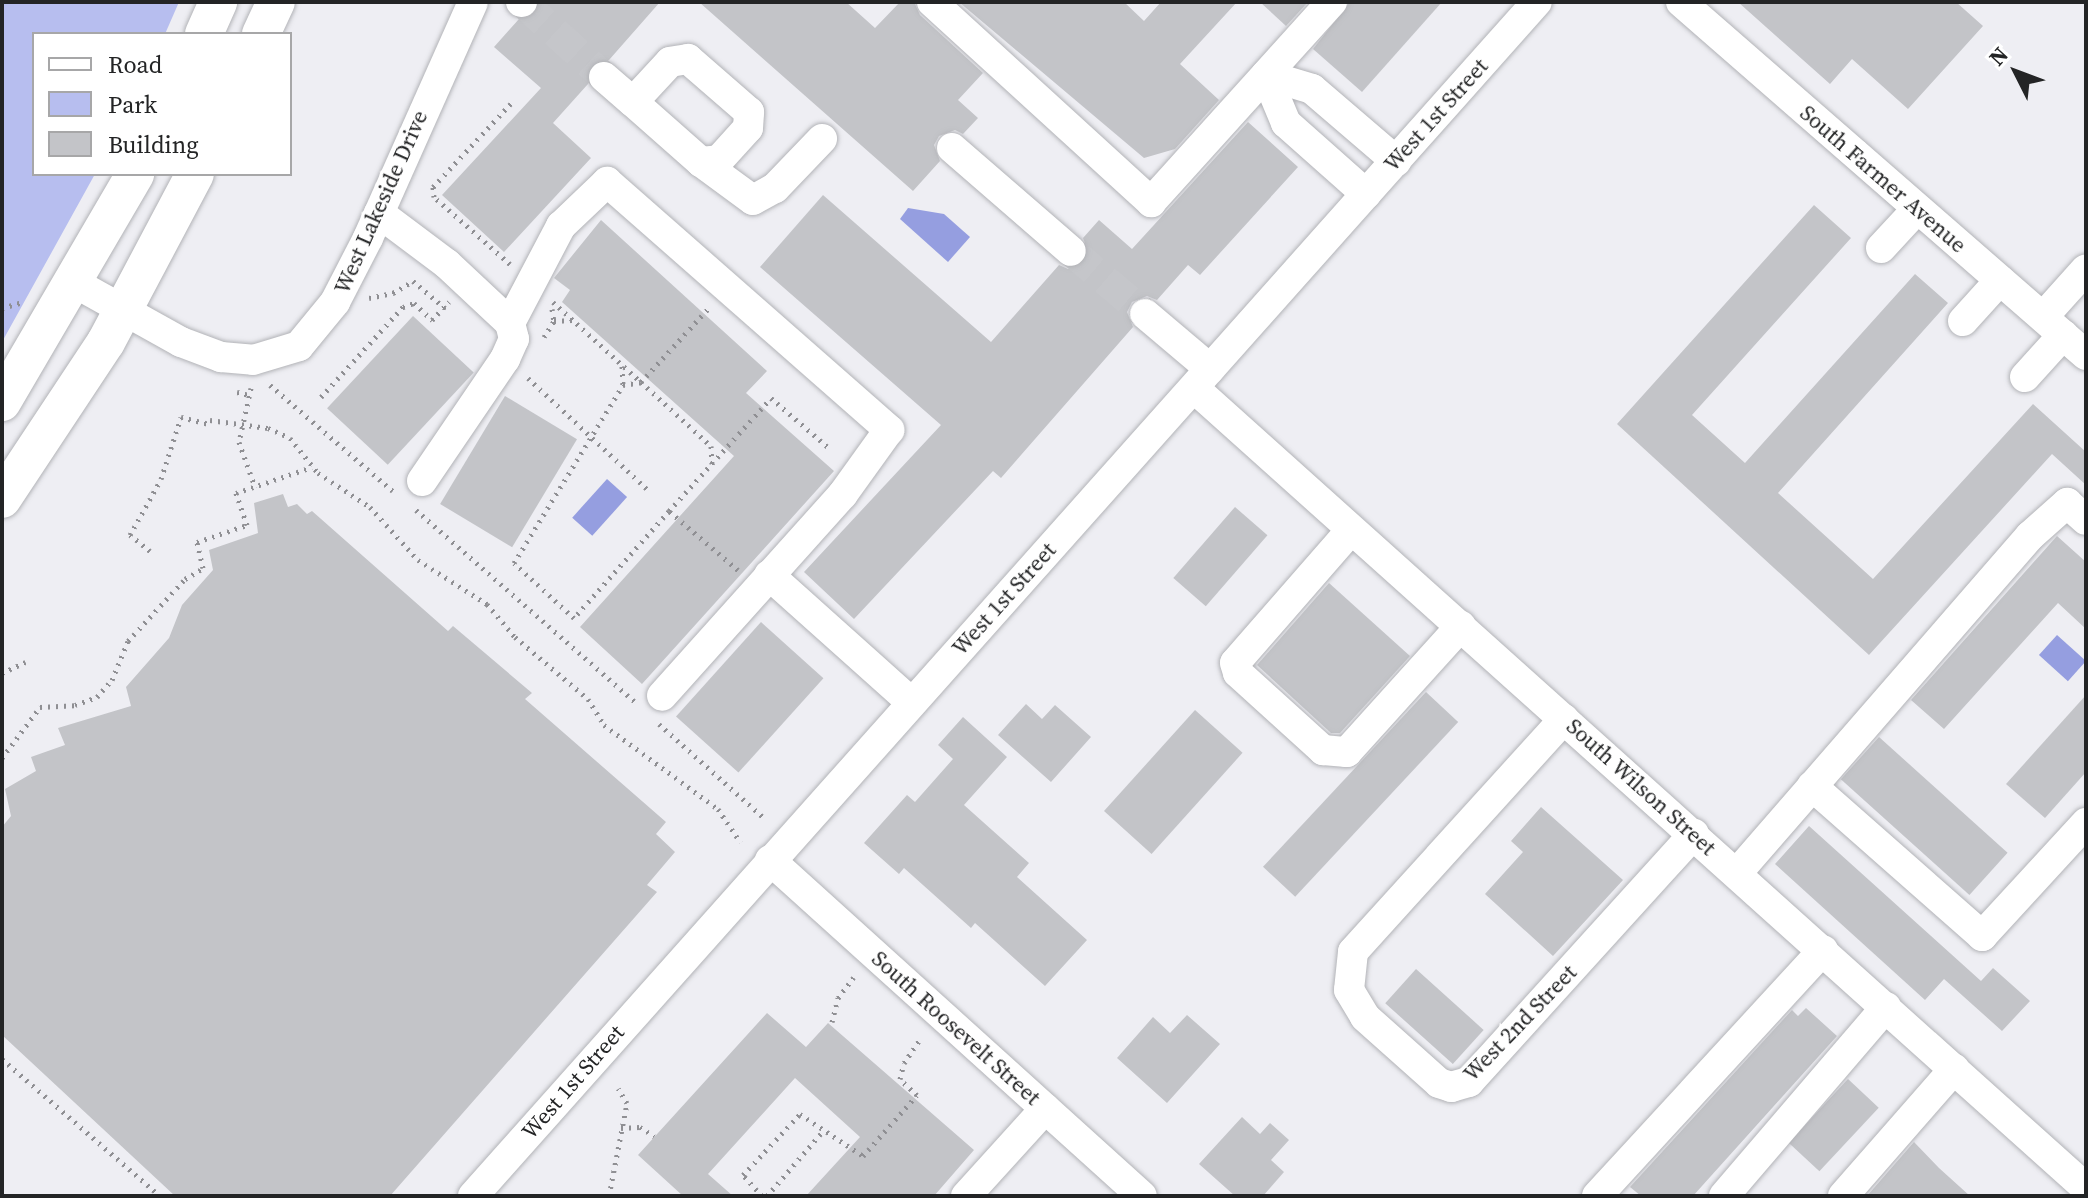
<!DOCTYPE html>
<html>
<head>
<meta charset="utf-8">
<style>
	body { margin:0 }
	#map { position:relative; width:2088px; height:1198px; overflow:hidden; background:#eeeef3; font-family:"Source Serif 4",serif }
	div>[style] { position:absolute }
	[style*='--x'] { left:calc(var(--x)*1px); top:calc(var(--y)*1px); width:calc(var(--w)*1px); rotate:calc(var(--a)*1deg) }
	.green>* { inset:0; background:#b7beef }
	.water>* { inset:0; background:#959ee0; transform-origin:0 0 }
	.building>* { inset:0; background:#c3c4c8; transform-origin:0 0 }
	.minor-tunnel>* { height:30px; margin-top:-15px; transform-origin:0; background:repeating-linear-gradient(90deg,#c5c6ca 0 30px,transparent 0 45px) }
	.path>* { height:5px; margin-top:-2.5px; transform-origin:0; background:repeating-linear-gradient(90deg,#8f8f93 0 2px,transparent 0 8px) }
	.roads { filter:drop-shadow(0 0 2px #b2b3b7) drop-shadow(0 0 2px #b2b3b7) }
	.minor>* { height:30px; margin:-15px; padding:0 15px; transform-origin:15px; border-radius:15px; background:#fff }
	.major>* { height:38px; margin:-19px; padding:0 19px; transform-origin:19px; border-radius:19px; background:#fff }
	span { translate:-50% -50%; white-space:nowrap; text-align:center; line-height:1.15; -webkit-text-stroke:7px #fff; paint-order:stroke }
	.street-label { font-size:22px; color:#232425 }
	.frame { position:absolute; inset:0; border:4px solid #232425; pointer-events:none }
	.legend { position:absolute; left:32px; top:32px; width:260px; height:144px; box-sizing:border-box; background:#fff; border:2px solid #a7a7a8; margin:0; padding:10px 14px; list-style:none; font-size:24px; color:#232425 }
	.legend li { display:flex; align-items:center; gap:16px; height:40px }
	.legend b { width:40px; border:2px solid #a7a7a8 }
	.north { position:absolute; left:1976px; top:32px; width:80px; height:80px; -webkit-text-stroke:6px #fff; paint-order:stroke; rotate:312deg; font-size:22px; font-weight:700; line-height:32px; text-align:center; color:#232425 }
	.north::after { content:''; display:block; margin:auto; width:28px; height:36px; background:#232425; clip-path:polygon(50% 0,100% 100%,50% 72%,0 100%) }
</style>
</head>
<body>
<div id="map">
	<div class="green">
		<i style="clip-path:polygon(2px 2px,179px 2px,165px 34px,34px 34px,34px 174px,95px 174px,2px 342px)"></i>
	</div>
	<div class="water">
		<i style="clip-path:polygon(908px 208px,944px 214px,970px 237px,948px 262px,900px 219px)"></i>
		<i style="left:607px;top:479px;width:27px;height:52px;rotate:42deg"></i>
		<i style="left:2057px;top:635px;width:39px;height:27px;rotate:42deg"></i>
	</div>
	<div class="building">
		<i style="clip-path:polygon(540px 2px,660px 2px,609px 60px,591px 65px,588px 84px,553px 123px,591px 158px,504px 252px,442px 195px,541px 88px,494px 47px,519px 19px,532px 17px)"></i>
		<i style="clip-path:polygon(699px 2px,846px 2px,875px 28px,900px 2px,914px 2px,920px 15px,983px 73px,958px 100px,978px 118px,963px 134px,955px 130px,939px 136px,934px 145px,940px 161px,913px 191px)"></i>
		<i style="clip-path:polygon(959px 2px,1124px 2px,1144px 21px,1161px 2px,1237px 2px,1180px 64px,1219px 100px,1175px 149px,1144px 158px)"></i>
		<i style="clip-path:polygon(1260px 2px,1308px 2px,1286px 26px)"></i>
		<i style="clip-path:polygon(1350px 2px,1442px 2px,1362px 92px,1313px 49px)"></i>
		<i style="clip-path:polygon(1738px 2px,1956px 2px,1983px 26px,1908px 109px,1852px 59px,1830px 84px)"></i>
		<i style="clip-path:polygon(1248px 122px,1298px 167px,1200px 275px,1188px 265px,1157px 300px,1147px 296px,1132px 302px,1127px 312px,1133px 327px,1001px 478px,993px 471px,854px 619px,804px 572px,941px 425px,760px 267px,823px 195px,991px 342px,1059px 265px,1068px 269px,1084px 263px,1089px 254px,1083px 238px,1099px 220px,1132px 249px)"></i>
		<i style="clip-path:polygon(1814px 205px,1851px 238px,1692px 415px,1745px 463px,1915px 274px,1948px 303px,1778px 493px,1873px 579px,2033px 404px,2086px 452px,2086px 485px,2052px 454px,1869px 655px,1617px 424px)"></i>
		<i style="clip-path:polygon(601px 220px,767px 371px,746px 393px,834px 471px,642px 684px,580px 627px,734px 456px,562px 302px,570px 290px,554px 278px)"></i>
		<i style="left:413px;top:316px;width:83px;height:126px;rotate:43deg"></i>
		<i style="left:505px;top:396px;width:84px;height:126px;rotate:31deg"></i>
		<i style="clip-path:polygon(283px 494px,288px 507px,297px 504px,307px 514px,312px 511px,448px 631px,453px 626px,532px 693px,525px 699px,666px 822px,656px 834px,675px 852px,647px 885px,657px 892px,390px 1196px,175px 1196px,2px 1035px,2px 827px,11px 816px,5px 789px,36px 771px,31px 757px,65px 745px,58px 728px,131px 706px,126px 687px,169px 638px,182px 605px,213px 570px,209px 550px,258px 533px,254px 503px)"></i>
		<i style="left:1235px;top:507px;width:43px;height:94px;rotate:41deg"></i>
		<i style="clip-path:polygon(2057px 536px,2086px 562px,2086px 629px,2058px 603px,1944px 729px,1911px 700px)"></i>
		<i style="clip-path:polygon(1329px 583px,1410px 656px,1340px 733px,1331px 733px,1257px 665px)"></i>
		<i style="left:761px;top:622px;width:84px;height:127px;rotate:42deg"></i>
		<i style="left:1426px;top:692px;width:44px;height:239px;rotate:43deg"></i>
		<i style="clip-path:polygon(2086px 695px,2086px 772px,2045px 818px,2006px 784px)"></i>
		<i style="clip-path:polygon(1026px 704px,1042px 719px,1055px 705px,1091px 737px,1051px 782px,998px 735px)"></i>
		<i style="left:1195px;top:710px;width:64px;height:136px;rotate:42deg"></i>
		<i style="clip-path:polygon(963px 717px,1007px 757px,964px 805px,1029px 863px,1017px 877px,1087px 940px,1045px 986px,975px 923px,971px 928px,904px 868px,899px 874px,864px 843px,907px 795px,915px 802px,953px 759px,938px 745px)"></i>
		<i style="left:1879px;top:737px;width:173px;height:57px;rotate:42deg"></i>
		<i style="clip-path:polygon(1541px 807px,1623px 880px,1553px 956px,1485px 894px,1523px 852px,1511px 841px)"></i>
		<i style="clip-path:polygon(1809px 826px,1981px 981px,1993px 968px,2030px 1001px,2002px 1031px,1944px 979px,1925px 1000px,1775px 864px)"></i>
		<i style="left:1416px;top:969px;width:91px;height:46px;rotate:42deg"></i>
		<i style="clip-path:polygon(1806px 1008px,1837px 1036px,1693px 1196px,1641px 1196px,1630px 1187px,1792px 1010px,1798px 1016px)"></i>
		<i style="clip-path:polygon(767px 1013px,806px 1047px,828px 1023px,974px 1150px,934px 1196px,806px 1196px,860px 1137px,795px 1078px,708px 1174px,733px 1196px,683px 1196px,638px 1155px)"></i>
		<i style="clip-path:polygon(1187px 1015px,1220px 1044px,1167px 1103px,1117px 1058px,1153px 1017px,1170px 1033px)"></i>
		<i style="left:1848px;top:1079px;width:42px;height:87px;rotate:43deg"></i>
		<i style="clip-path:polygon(1242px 1117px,1260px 1134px,1270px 1123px,1289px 1140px,1271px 1160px,1284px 1172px,1263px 1196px,1235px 1196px,1199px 1164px)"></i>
		<i style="clip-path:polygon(1914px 1142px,1939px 1168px,1970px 1196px,1867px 1196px)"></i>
	</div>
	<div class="minor-tunnel">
		<i style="--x:522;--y:2;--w:111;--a:42.4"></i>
		<i style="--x:1071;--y:251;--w:97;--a:40.4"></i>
	</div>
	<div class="path">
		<i style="--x:510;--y:264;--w:101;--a:-138.6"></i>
		<i style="--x:434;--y:197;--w:10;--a:-96"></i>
		<i style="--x:433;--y:187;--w:120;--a:-47"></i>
		<i style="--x:369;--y:298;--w:25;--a:-12"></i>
		<i style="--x:393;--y:293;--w:23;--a:-31"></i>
		<i style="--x:413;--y:281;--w:42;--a:40.2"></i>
		<i style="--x:553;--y:302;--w:119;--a:42.3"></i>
		<i style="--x:641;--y:382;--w:99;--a:-47.5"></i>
		<i style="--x:2;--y:308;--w:19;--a:-16"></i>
		<i style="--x:552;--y:309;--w:12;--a:81"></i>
		<i style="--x:554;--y:321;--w:18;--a:-3"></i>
		<i style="--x:544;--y:337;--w:19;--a:-58"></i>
		<i style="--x:622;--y:366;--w:19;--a:87"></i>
		<i style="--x:528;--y:378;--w:166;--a:43"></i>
		<i style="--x:270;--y:385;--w:162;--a:40.8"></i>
		<i style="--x:251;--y:388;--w:55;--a:102.5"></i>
		<i style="--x:239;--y:442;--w:48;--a:70.4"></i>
		<i style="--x:237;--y:392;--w:12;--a:14"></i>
		<i style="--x:321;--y:397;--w:122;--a:-47.7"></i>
		<i style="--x:403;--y:307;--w:12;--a:-20"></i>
		<i style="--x:414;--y:303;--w:25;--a:43"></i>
		<i style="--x:432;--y:320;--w:25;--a:-47"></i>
		<i style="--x:210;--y:420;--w:59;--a:7.9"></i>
		<i style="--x:268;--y:428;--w:24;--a:24"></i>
		<i style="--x:290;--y:438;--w:45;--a:51.3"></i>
		<i style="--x:318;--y:473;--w:62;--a:33.2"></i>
		<i style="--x:370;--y:507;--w:72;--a:47.8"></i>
		<i style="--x:418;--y:560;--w:82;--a:32.5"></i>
		<i style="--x:487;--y:604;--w:43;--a:49.7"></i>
		<i style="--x:515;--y:637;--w:96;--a:40.3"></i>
		<i style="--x:588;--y:699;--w:31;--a:58"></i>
		<i style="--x:604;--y:725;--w:142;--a:36.4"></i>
		<i style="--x:718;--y:809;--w:40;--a:56"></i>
		<i style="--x:416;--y:510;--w:290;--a:41.2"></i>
		<i style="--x:669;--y:511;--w:143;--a:131.6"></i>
		<i style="--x:574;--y:618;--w:81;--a:-137.5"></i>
		<i style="--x:514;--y:563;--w:209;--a:-58.5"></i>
		<i style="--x:623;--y:385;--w:18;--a:-9"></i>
		<i style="--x:641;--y:382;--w:95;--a:42.4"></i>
		<i style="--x:711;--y:446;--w:18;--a:87"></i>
		<i style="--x:150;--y:551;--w:26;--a:-141"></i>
		<i style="--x:130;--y:535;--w:64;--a:-61"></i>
		<i style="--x:161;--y:479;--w:65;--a:-72.1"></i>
		<i style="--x:181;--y:417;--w:29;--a:14"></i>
		<i style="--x:738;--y:570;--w:91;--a:-139.5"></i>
		<i style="--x:669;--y:511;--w:152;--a:-47.9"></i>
		<i style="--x:771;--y:398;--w:78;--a:40.8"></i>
		<i style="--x:2;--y:673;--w:26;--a:-25"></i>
		<i style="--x:659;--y:724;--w:140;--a:41.8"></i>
		<i style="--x:2;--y:758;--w:64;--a:-53.3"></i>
		<i style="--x:40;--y:707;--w:35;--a:-3"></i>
		<i style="--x:75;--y:705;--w:23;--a:-20"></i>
		<i style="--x:97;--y:697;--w:23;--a:-49"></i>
		<i style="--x:112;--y:680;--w:42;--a:-67.7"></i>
		<i style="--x:128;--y:641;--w:84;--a:-47.4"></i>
		<i style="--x:185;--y:579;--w:21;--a:-31"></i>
		<i style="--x:203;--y:568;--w:27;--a:-103"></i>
		<i style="--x:197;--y:542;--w:53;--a:-18.8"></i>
		<i style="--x:247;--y:525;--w:34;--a:-109"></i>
		<i style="--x:236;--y:493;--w:80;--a:-18.9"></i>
		<i style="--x:832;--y:1022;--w:25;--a:-76"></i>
		<i style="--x:838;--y:998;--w:26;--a:-53"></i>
		<i style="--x:2;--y:1059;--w:209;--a:40.9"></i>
		<i style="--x:621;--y:1128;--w:19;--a:-3"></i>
		<i style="--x:640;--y:1127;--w:17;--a:33"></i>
		<i style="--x:609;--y:1196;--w:95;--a:-79"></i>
		<i style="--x:627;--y:1103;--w:17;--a:-121"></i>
		<i style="--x:762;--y:1196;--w:28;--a:-132"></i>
		<i style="--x:743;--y:1175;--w:83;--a:-46.9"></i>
		<i style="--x:800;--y:1114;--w:76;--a:33.7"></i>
		<i style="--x:863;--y:1156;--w:81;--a:-48.5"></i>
		<i style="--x:917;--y:1095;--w:23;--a:-137"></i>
		<i style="--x:900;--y:1079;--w:16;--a:-76"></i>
		<i style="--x:904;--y:1063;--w:30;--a:-56"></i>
		<i style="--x:767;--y:1196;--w:87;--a:-49.2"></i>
	</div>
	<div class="roads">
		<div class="minor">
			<i style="--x:521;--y:2;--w:1;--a:0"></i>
			<i style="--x:932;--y:2;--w:297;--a:42.4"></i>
			<i style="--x:1151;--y:202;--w:270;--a:-47.9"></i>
			<i style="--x:1681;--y:2;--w:537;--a:41.08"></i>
			<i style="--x:1266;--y:75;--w:52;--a:67.4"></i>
			<i style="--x:1286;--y:123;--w:107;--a:41.6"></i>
			<i style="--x:1266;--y:75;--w:48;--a:16.9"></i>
			<i style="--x:1312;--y:89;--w:111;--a:40.6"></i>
			<i style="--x:604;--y:77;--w:38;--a:41"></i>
			<i style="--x:633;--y:102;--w:91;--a:41.4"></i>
			<i style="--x:701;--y:162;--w:18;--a:-6"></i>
			<i style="--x:719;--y:160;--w:43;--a:-47.8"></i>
			<i style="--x:748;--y:128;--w:16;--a:-86"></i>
			<i style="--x:749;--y:112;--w:81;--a:-139"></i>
			<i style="--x:688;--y:59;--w:18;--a:171"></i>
			<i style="--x:670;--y:62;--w:54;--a:132.8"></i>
			<i style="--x:952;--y:148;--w:157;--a:40.9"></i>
			<i style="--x:701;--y:162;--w:64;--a:36.2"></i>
			<i style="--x:753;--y:200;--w:25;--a:-29"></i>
			<i style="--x:775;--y:188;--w:68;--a:-46.2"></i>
			<i style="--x:379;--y:213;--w:85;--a:36.9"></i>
			<i style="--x:447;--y:264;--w:86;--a:43.1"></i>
			<i style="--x:510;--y:323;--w:110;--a:-62.3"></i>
			<i style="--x:561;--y:226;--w:64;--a:-43.7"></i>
			<i style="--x:607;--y:182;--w:376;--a:41.3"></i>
			<i style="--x:889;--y:430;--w:79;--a:125.7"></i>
			<i style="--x:843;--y:494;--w:271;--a:131.9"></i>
			<i style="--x:1881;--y:248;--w:53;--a:-47.3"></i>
			<i style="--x:75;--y:283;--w:121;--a:29.1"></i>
			<i style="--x:181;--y:342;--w:43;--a:20.6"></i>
			<i style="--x:221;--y:357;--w:32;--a:5"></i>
			<i style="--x:253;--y:360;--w:48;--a:-16.9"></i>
			<i style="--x:299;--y:346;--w:57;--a:-50.7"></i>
			<i style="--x:335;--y:302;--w:72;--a:-62.7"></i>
			<i style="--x:368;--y:238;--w:258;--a:-66"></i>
			<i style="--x:1145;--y:314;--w:85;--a:40.2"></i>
			<i style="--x:2043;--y:317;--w:64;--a:-48.1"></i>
			<i style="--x:1963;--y:321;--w:55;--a:-47.9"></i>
			<i style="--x:2025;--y:377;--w:57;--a:-47.9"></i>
			<i style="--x:1194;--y:388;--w:1198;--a:41.89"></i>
			<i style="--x:422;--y:481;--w:148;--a:-55.8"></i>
			<i style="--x:505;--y:359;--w:22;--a:-66"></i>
			<i style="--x:514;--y:339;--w:16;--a:-104"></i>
			<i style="--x:1351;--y:530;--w:176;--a:131.1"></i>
			<i style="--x:1235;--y:663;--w:10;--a:73"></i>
			<i style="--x:1238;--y:673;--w:115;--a:42.2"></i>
			<i style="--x:1323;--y:750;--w:24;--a:5"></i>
			<i style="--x:1347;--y:752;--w:170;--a:-47.9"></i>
			<i style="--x:769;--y:575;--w:191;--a:41.8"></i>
			<i style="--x:1564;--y:719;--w:314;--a:132.2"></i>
			<i style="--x:1353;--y:952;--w:38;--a:96"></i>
			<i style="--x:1349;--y:990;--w:31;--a:59"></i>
			<i style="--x:1365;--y:1017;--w:99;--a:41.7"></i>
			<i style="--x:1439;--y:1083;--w:13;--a:18"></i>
			<i style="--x:1451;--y:1087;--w:19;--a:-16"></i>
			<i style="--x:1469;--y:1082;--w:335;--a:-47.8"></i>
			<i style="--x:1812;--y:786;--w:227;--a:41.4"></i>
			<i style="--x:1982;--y:936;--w:154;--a:-47.4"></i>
			<i style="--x:770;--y:860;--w:501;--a:42.09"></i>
			<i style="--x:1737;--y:873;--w:447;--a:-49"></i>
			<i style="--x:2030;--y:536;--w:50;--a:-41.7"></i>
			<i style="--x:2067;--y:503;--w:25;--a:42"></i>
			<i style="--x:473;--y:1196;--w:1599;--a:-48.3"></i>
			<i style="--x:966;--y:1196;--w:118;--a:-47.8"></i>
			<i style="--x:1597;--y:1196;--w:334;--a:-47.4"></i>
			<i style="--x:1724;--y:1196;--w:249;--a:-49.4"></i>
			<i style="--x:1843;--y:1196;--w:169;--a:-48.8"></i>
		</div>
		<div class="major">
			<i style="--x:204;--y:34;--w:35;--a:-66"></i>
			<i style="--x:261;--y:34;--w:35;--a:-65"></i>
			<i style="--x:2;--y:402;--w:264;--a:-59.7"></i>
			<i style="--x:2;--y:499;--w:188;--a:-56.5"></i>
			<i style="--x:106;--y:342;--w:190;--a:-62.1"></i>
		</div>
	</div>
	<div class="street-label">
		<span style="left:1436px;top:115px;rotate:-48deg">West 1st Street</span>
		<span style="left:1883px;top:179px;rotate:41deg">South Farmer Avenue</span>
		<span style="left:381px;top:202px;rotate:-66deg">West Lakeside Drive</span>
		<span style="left:1004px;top:599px;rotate:-48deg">West 1st Street</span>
		<span style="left:1641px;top:787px;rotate:42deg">South Wilson Street</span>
		<span style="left:1520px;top:1023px;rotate:-46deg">West 2nd Street</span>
		<span style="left:956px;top:1028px;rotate:42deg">South Roosevelt Street</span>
		<span style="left:573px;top:1082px;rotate:-49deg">West 1st Street</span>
	</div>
	<div class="frame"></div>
	<ul class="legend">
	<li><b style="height:10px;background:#fff"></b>Road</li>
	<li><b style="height:22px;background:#b7beef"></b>Park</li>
	<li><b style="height:22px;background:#c3c4c8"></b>Building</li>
	</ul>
	<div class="north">N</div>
</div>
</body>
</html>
